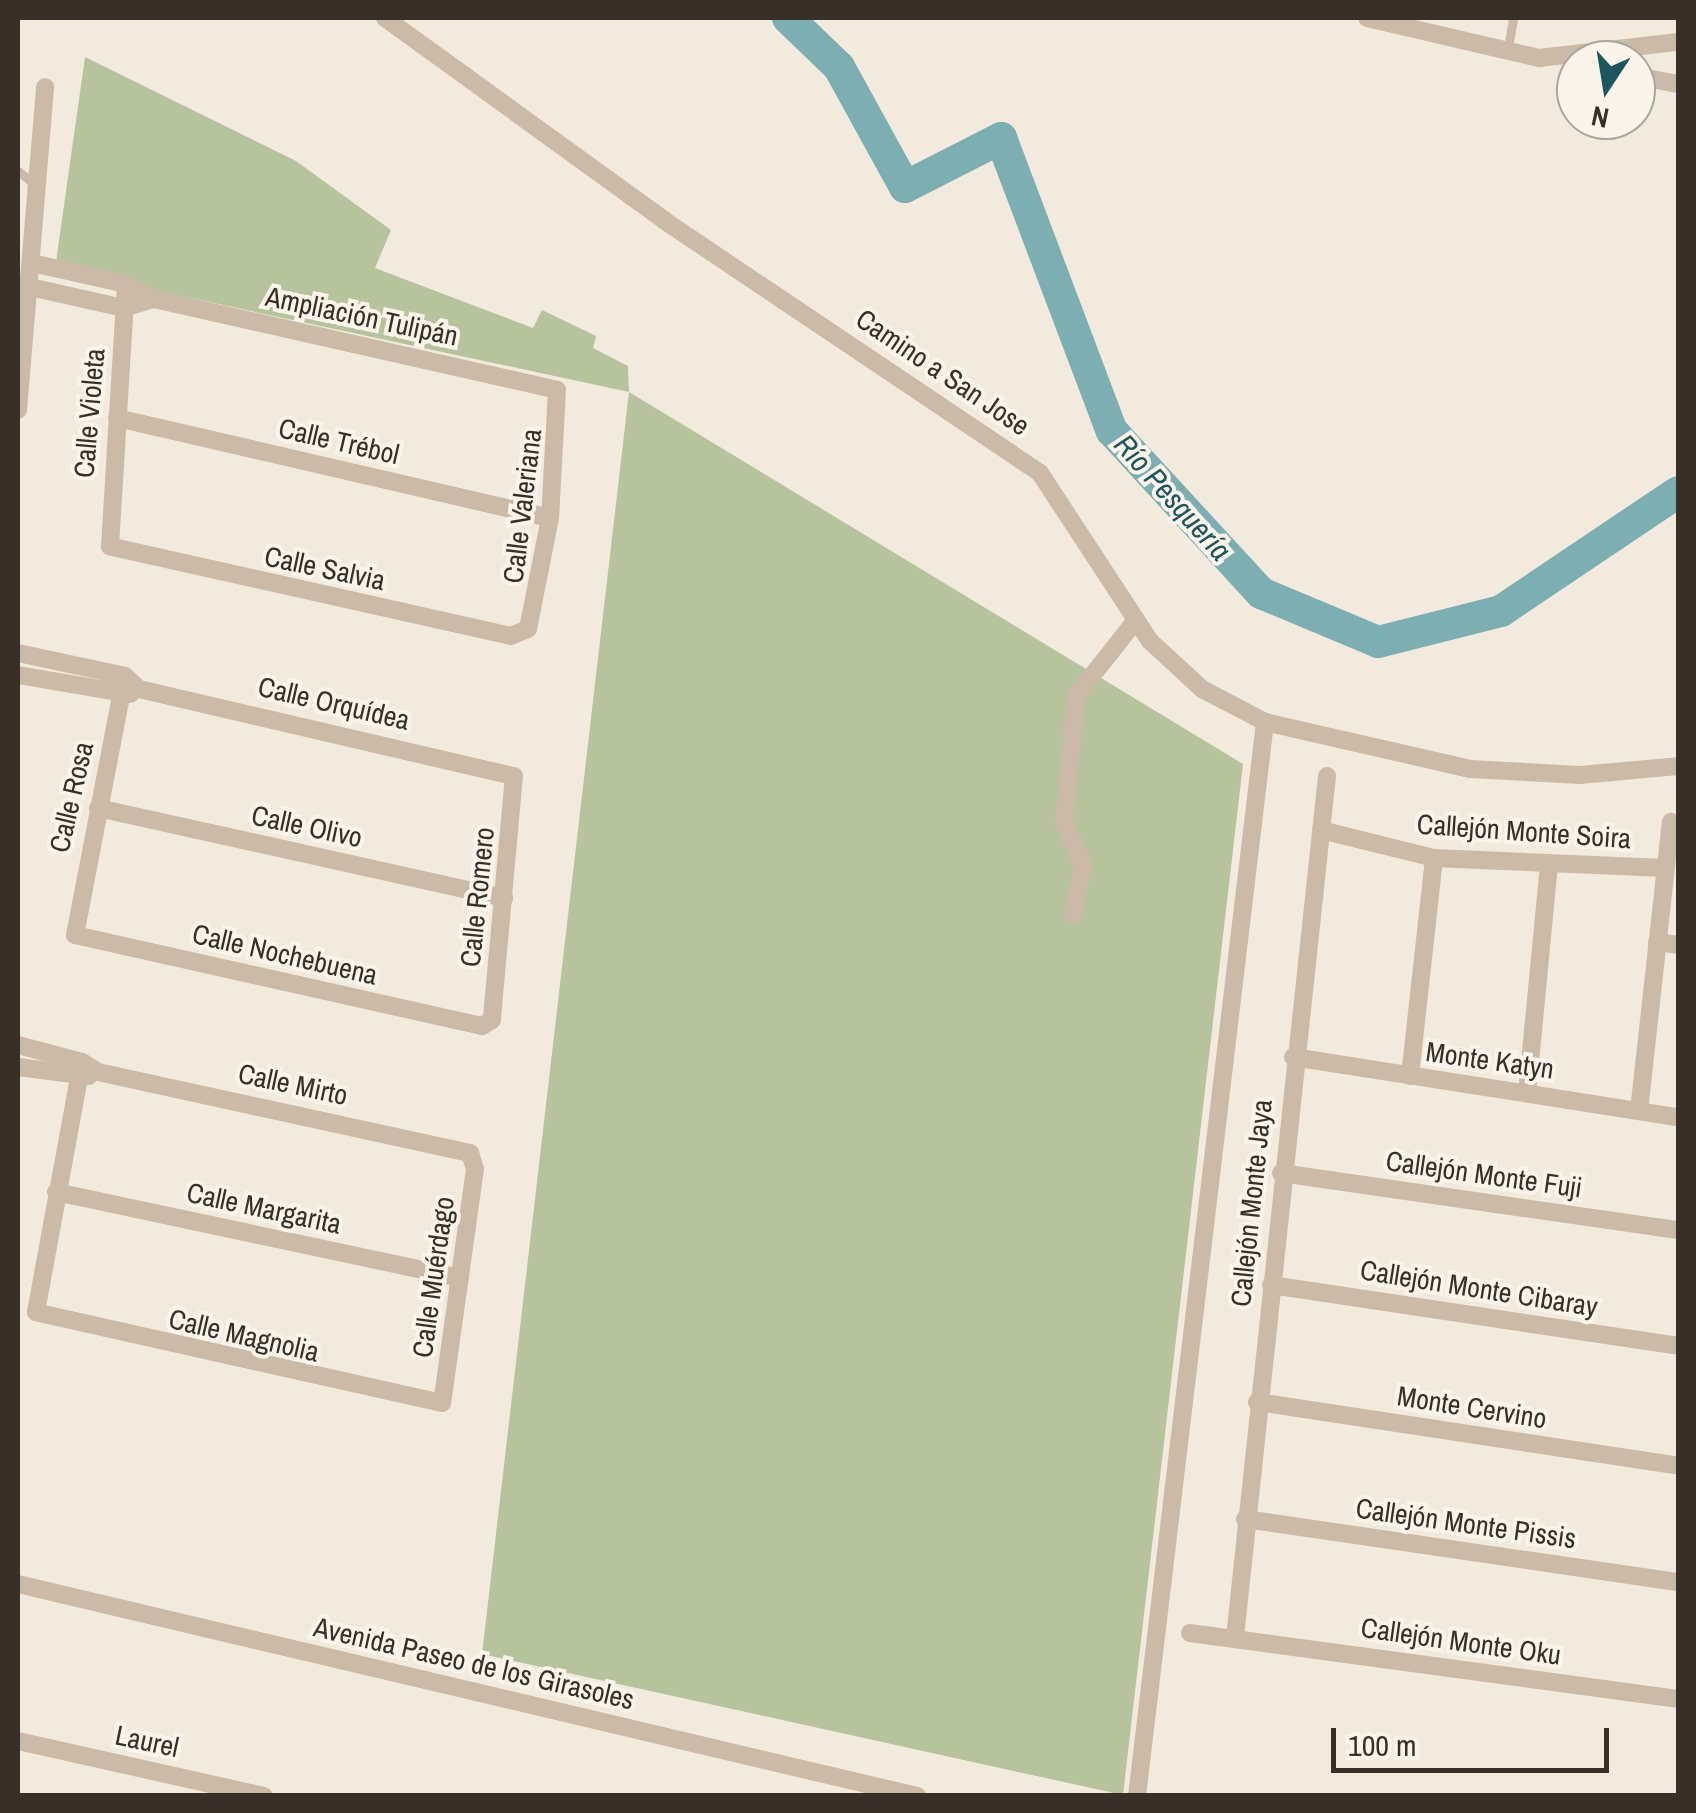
<!DOCTYPE html>
<html>
<head>
<meta charset="utf-8">
<style>
	body { margin:0 }
	#map { position:relative; width:1696px; height:1813px; overflow:hidden; background:#f3eade; font-family:"Archivo Narrow",sans-serif }
	div>[style] { position:absolute }
	[style*='--x'] { left:calc(var(--x)*1px); top:calc(var(--y)*1px); width:calc(var(--w)*1px); rotate:calc(var(--a)*1deg) }
	.green>* { inset:0; background:#b6c39d }
	.river>* { height:32px; margin:-16px; padding:0 16px; transform-origin:16px; border-radius:16px; background:#7caeb2 }
	.lane>* { height:9px; margin:-4.5px; padding:0 4.5px; transform-origin:4.5px; border-radius:4.5px; background:#ccbaa9 }
	.street>* { height:18px; margin:-9px; padding:0 9px; transform-origin:9px; border-radius:9px; background:#ccbaa9 }
	span { translate:-50% -50%; white-space:nowrap; text-align:center; line-height:1.15; -webkit-text-stroke:8px #fbf4eb; paint-order:stroke }
	.street-label { font-size:28px; color:#392f29 }
	.water-label { font-size:30px; color:#1d575d; font-style:italic }
	.frame { position:absolute; inset:0; border:20px solid #392f29; pointer-events:none }
	.north { position:absolute; left:1556px; top:40px; width:100px; height:100px; box-sizing:border-box; background:#fbf4eb; border:2px solid #ada59d; border-radius:50%; rotate:192deg; font-size:28px; font-weight:700; line-height:40px; text-align:center; color:#392f29 }
	.north::after { content:''; display:block; margin:auto; width:35px; height:45px; background:#1d575d; clip-path:polygon(50% 0,100% 100%,50% 72%,0 100%) }
	.scale { position:absolute; left:1331px; top:1728px; width:278px; height:45px; box-sizing:border-box; border:5px solid #392f29; border-top:0; padding-left:12px; font-size:30px; line-height:35px; white-space:nowrap; color:#392f29; -webkit-text-stroke:8px #fbf4eb; paint-order:stroke }
</style>
</head>
<body>
<div id="map">
	<div class="green">
		<i style="clip-path:polygon(85px 57px,296px 161px,391px 230px,375px 268px,533px 328px,542px 310px,596px 336px,593px 348px,628px 366px,629px 392px,1243px 764px,1123px 1795px,482px 1654px,629px 392px,55px 269px)"></i>
	</div>
	<div class="river">
		<i style="--x:788;--y:18;--w:71;--a:43.9"></i>
		<i style="--x:839;--y:67;--w:137;--a:61.2"></i>
		<i style="--x:905;--y:187;--w:108;--a:-27"></i>
		<i style="--x:1001;--y:138;--w:313;--a:69.3"></i>
		<i style="--x:1112;--y:431;--w:220;--a:47.4"></i>
		<i style="--x:1261;--y:593;--w:127;--a:22.7"></i>
		<i style="--x:1378;--y:642;--w:127;--a:-14.1"></i>
		<i style="--x:1501;--y:611;--w:213;--a:-33.9"></i>
	</div>
	<div class="lane">
		<i style="--x:1507;--y:53;--w:36;--a:-80"></i>
		<i style="--x:18;--y:171;--w:22;--a:39"></i>
	</div>
	<div class="street">
		<i style="--x:385;--y:18;--w:346;--a:35.9"></i>
		<i style="--x:665;--y:221;--w:452;--a:33.9"></i>
		<i style="--x:1040;--y:473;--w:201;--a:56.8"></i>
		<i style="--x:1150;--y:641;--w:71;--a:42.7"></i>
		<i style="--x:1202;--y:689;--w:71;--a:27.6"></i>
		<i style="--x:1265;--y:722;--w:210;--a:12.9"></i>
		<i style="--x:1470;--y:769;--w:110;--a:3.1"></i>
		<i style="--x:1580;--y:775;--w:98;--a:-5.2"></i>
		<i style="--x:1367;--y:18;--w:177;--a:13.1"></i>
		<i style="--x:1539;--y:58;--w:140;--a:-6.6"></i>
		<i style="--x:1636;--y:76;--w:43;--a:10.8"></i>
		<i style="--x:32;--y:263;--w:96;--a:12.6"></i>
		<i style="--x:126;--y:284;--w:32;--a:28"></i>
		<i style="--x:154;--y:299;--w:413;--a:12.7"></i>
		<i style="--x:557;--y:390;--w:128;--a:93.1"></i>
		<i style="--x:550;--y:518;--w:113;--a:101.2"></i>
		<i style="--x:528;--y:629;--w:18;--a:158"></i>
		<i style="--x:511;--y:636;--w:411;--a:-167.4"></i>
		<i style="--x:110;--y:546;--w:262;--a:-86.5"></i>
		<i style="--x:30;--y:287;--w:96;--a:12.6"></i>
		<i style="--x:124;--y:308;--w:31;--a:-17"></i>
		<i style="--x:18;--y:410;--w:324;--a:-85.2"></i>
		<i style="--x:117;--y:418;--w:444;--a:13"></i>
		<i style="--x:18;--y:653;--w:109;--a:12.1"></i>
		<i style="--x:125;--y:676;--w:19;--a:43"></i>
		<i style="--x:139;--y:689;--w:385;--a:13.1"></i>
		<i style="--x:514;--y:776;--w:245;--a:95.2"></i>
		<i style="--x:492;--y:1020;--w:12;--a:149"></i>
		<i style="--x:482;--y:1026;--w:417;--a:-167.4"></i>
		<i style="--x:75;--y:935;--w:264;--a:-79.1"></i>
		<i style="--x:18;--y:675;--w:114;--a:9.6"></i>
		<i style="--x:98;--y:808;--w:416;--a:12.5"></i>
		<i style="--x:1321;--y:830;--w:116;--a:13.9"></i>
		<i style="--x:1434;--y:858;--w:231;--a:2.5"></i>
		<i style="--x:1073;--y:915;--w:51;--a:-78.7"></i>
		<i style="--x:1083;--y:865;--w:47;--a:-113.8"></i>
		<i style="--x:1064;--y:822;--w:127;--a:-84.6"></i>
		<i style="--x:1076;--y:696;--w:97;--a:-51.7"></i>
		<i style="--x:1657;--y:942;--w:21;--a:8"></i>
		<i style="--x:18;--y:1045;--w:66;--a:14.9"></i>
		<i style="--x:82;--y:1062;--w:19;--a:32"></i>
		<i style="--x:98;--y:1072;--w:381;--a:12.3"></i>
		<i style="--x:470;--y:1153;--w:17;--a:73"></i>
		<i style="--x:475;--y:1169;--w:236;--a:98"></i>
		<i style="--x:442;--y:1403;--w:416;--a:-167.4"></i>
		<i style="--x:36;--y:1312;--w:254;--a:-79.6"></i>
		<i style="--x:1293;--y:1057;--w:390;--a:8.9"></i>
		<i style="--x:18;--y:1067;--w:71;--a:7.3"></i>
		<i style="--x:1410;--y:1076;--w:219;--a:-83.7"></i>
		<i style="--x:1527;--y:1093;--w:228;--a:-84.5"></i>
		<i style="--x:1639;--y:1111;--w:291;--a:-83.7"></i>
		<i style="--x:1281;--y:1173;--w:401;--a:8.2"></i>
		<i style="--x:56;--y:1192;--w:413;--a:12"></i>
		<i style="--x:1271;--y:1285;--w:412;--a:8.5"></i>
		<i style="--x:1257;--y:1402;--w:426;--a:8.6"></i>
		<i style="--x:1245;--y:1519;--w:438;--a:8.3"></i>
		<i style="--x:18;--y:1584;--w:924;--a:13.27"></i>
		<i style="--x:1190;--y:1633;--w:492;--a:7.7"></i>
		<i style="--x:1235;--y:1637;--w:866;--a:-83.9"></i>
		<i style="--x:18;--y:1741;--w:252;--a:12.6"></i>
		<i style="--x:1137;--y:1796;--w:1082;--a:-83.2"></i>
	</div>
	<div class="street-label">
		<span style="left:362px;top:316px;rotate:12deg">Ampliación Tulipán</span>
		<span style="left:943px;top:372px;rotate:34deg">Camino a San Jose</span>
		<span style="left:89px;top:413px;rotate:-85deg">Calle Violeta</span>
		<span style="left:339px;top:441px;rotate:13deg">Calle Trébol</span>
		<span style="left:522px;top:506px;rotate:-83deg">Calle Valeriana</span>
		<span style="left:325px;top:568px;rotate:12deg">Calle Salvia</span>
		<span style="left:334px;top:703px;rotate:13deg">Calle Orquídea</span>
		<span style="left:71px;top:797px;rotate:-77deg">Calle Rosa</span>
		<span style="left:307px;top:826px;rotate:12deg">Calle Olivo</span>
		<span style="left:1524px;top:831px;rotate:4deg">Callejón Monte Soira</span>
		<span style="left:477px;top:897px;rotate:-84deg">Calle Romero</span>
		<span style="left:285px;top:954px;rotate:13deg">Calle Nochebuena</span>
		<span style="left:1490px;top:1060px;rotate:8deg">Monte Katyn</span>
		<span style="left:293px;top:1084px;rotate:12deg">Calle Mirto</span>
		<span style="left:1484px;top:1174px;rotate:8deg">Callejón Monte Fuji</span>
		<span style="left:1251px;top:1203px;rotate:-84deg">Callejón Monte Jaya</span>
		<span style="left:264px;top:1208px;rotate:12deg">Calle Margarita</span>
		<span style="left:433px;top:1277px;rotate:-82deg">Calle Muérdago</span>
		<span style="left:1479px;top:1288px;rotate:9deg">Callejón Monte Cibaray</span>
		<span style="left:244px;top:1335px;rotate:13deg">Calle Magnolia</span>
		<span style="left:1472px;top:1407px;rotate:9deg">Monte Cervino</span>
		<span style="left:1466px;top:1523px;rotate:8deg">Callejón Monte Pissis</span>
		<span style="left:1461px;top:1641px;rotate:8deg">Callejón Monte Oku</span>
		<span style="left:474px;top:1663px;rotate:13deg">Avenida Paseo de los Girasoles</span>
		<span style="left:147px;top:1741px;rotate:12deg">Laurel</span>
	</div>
	<div class="water-label">
		<span style="left:1173px;top:497px;rotate:48deg">Río Pesquería</span>
	</div>
	<div class="frame"></div>
	<div class="north">N</div>
	<div class="scale">100 m</div>
</div>
</body>
</html>
